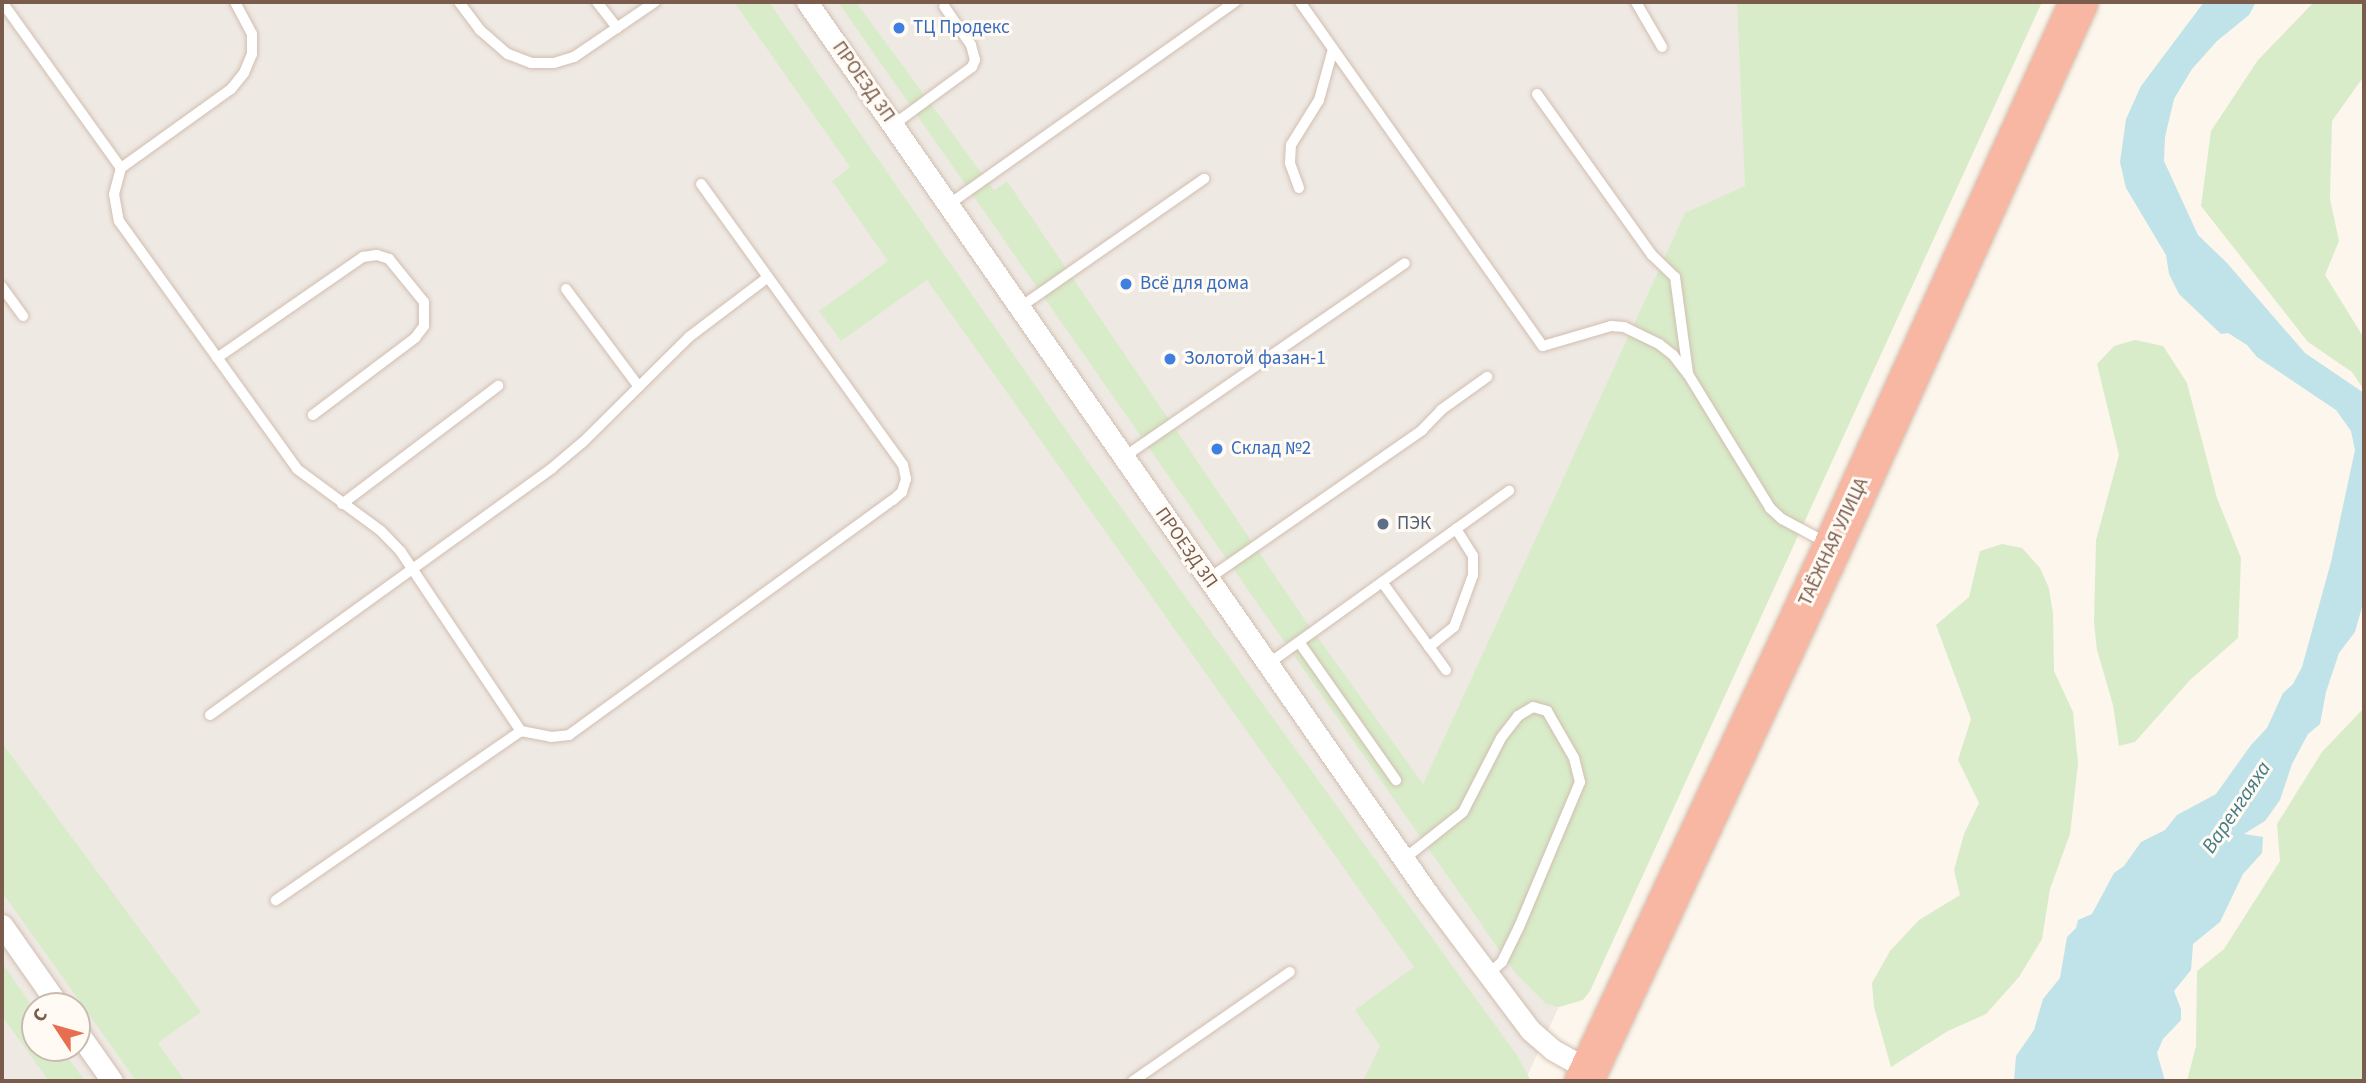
<!DOCTYPE html>
<html>
<head>
<meta charset="utf-8">
<style>
	body { margin:0 }
	#map { position:relative; width:2366px; height:1083px; overflow:hidden; background:#fdf6ec; font-family:"Source Sans 3",sans-serif }
	div>[style] { position:absolute }
	[style*='--x'] { left:calc(var(--x)*1px); top:calc(var(--y)*1px); width:calc(var(--w)*1px); rotate:calc(var(--a)*1deg) }
	.industrial>* { inset:0; background:#efe9e4 }
	.green>* { inset:0; background:#d8ecc9 }
	.water>* { inset:0; background:#bfe3e8 }
	.roads { filter:drop-shadow(0 0 2px #d1beb0) drop-shadow(0 0 2px #d1beb0) }
	.lane>* { height:10px; margin:-5px; padding:0 5px; transform-origin:5px; border-radius:5px; background:#fff }
	.street>* { height:21px; margin:-10.5px; padding:0 10.5px; transform-origin:10.5px; border-radius:10.5px; background:#fff }
	.highway>* { height:38px; margin:-19px; padding:0 19px; transform-origin:19px; border-radius:19px; background:#f7b7a3 }
	.dots>* { width:19px; height:19px; translate:-50% -50%; box-sizing:border-box; border:4px solid #fffaf3; border-radius:50% }
	span { translate:-50% -50%; white-space:nowrap; text-align:center; line-height:1.15; -webkit-text-stroke:6px #fffaf3; paint-order:stroke }
	.shop-label { font-size:19px; color:#366cbe }
	.left { translate:0 -50%; text-align:left }
	.street-label { font-size:19px; color:#7a5c4d }
	.service-label { font-size:19px; color:#4e5e75 }
	.water-label { font-size:21px; color:#437c86; font-style:italic }
	.frame { position:absolute; inset:0; border:4px solid #7a5c4d; pointer-events:none }
	.north { position:absolute; left:21px; top:992px; width:70px; height:70px; box-sizing:border-box; background:#fffaf3; border:2px solid #cabbb1; border-radius:50%; rotate:306deg; font-size:19px; font-weight:700; line-height:28px; text-align:center; color:#7a5c4d }
	.north::after { content:''; display:block; margin:auto; width:24px; height:32px; background:#e76f51; clip-path:polygon(50% 0,100% 100%,50% 72%,0 100%) }
</style>
</head>
<body>
<div id="map">
	<div class="industrial">
		<i style="clip-path:polygon(evenodd,2px 2px,2016px 2px,1525px 1081px,2px 1081px,2px 2px,35px 1006px,77px 1006px,77px 1048px,35px 1048px,35px 1006px)"></i>
	</div>
	<div class="green">
		<i style="clip-path:polygon(734px 2px,769px 2px,1091px 466px,1516px 1054px,1531px 1081px,1363px 1081px,1380px 1046px,1355px 1010px,1414px 967px,927px 280px,841px 341px,819px 311px,888px 261px,832px 181px,850px 167px)"></i>
		<i style="clip-path:polygon(838px 2px,856px 2px,994px 190px,1007px 181px,1303px 617px,1423px 784px,1685px 213px,1745px 186px,1737px 2px,2042px 2px,1590px 991px,1583px 1000px,1559px 1007px,1546px 1004px,1516px 974px)"></i>
		<i style="clip-path:polygon(2314px 2px,2364px 2px,2364px 76px,2332px 121px,2330px 199px,2339px 241px,2325px 275px,2364px 338px,2364px 390px,2352px 372px,2308px 342px,2201px 206px,2211px 131px,2258px 60px)"></i>
		<i style="clip-path:polygon(2135px 340px,2163px 346px,2187px 383px,2217px 498px,2241px 558px,2238px 638px,2190px 680px,2135px 742px,2119px 746px,2113px 705px,2097px 650px,2094px 623px,2096px 540px,2119px 455px,2097px 364px,2114px 346px)"></i>
		<i style="clip-path:polygon(2002px 544px,2022px 548px,2040px 568px,2049px 588px,2053px 614px,2054px 671px,2073px 712px,2078px 764px,2070px 834px,2050px 889px,2042px 939px,2019px 977px,1986px 1014px,1948px 1031px,1891px 1067px,1874px 1007px,1872px 983px,1890px 951px,1919px 920px,1960px 895px,1954px 870px,1964px 834px,1979px 803px,1958px 760px,1971px 719px,1936px 625px,1969px 597px,1980px 551px)"></i>
		<i style="clip-path:polygon(2364px 708px,2364px 1081px,2187px 1081px,2196px 1046px,2197px 971px,2224px 949px,2280px 861px,2277px 824px,2322px 752px)"></i>
		<i style="clip-path:polygon(2px 743px,201px 1012px,158px 1043px,185px 1081px,136px 1081px,2px 892px)"></i>
		<i style="clip-path:polygon(2px 963px,35px 1010px,35px 1048px,61px 1048px,85px 1081px,49px 1081px,2px 1016px)"></i>
	</div>
	<div class="water">
		<i style="clip-path:polygon(2204px 2px,2256px 2px,2249px 15px,2217px 41px,2192px 69px,2174px 99px,2165px 137px,2164px 161px,2198px 235px,2227px 263px,2305px 353px,2364px 393px,2364px 600px,2355px 632px,2339px 653px,2326px 692px,2320px 724px,2308px 734px,2292px 764px,2280px 800px,2265px 821px,2244px 834px,2263px 837px,2262px 853px,2243px 874px,2220px 922px,2193px 944px,2191px 970px,2174px 991px,2181px 1009px,2181px 1020px,2163px 1039px,2157px 1053px,2165px 1081px,2014px 1081px,2016px 1056px,2034px 1030px,2043px 999px,2060px 978px,2067px 937px,2076px 928px,2078px 920px,2092px 914px,2114px 873px,2124px 866px,2141px 842px,2165px 830px,2177px 815px,2216px 794px,2251px 745px,2267px 728px,2283px 693px,2293px 684px,2302px 667px,2331px 562px,2355px 450px,2351px 431px,2336px 410px,2257px 357px,2247px 345px,2228px 333px,2221px 334px,2179px 294px,2169px 274px,2166px 255px,2126px 188px,2120px 162px,2126px 119px,2141px 86px)"></i>
	</div>
	<div class="roads">
		<div class="lane">
			<i style="--x:2;--y:2;--w:204;--a:54.4"></i>
			<i style="--x:235;--y:2;--w:36;--a:62"></i>
			<i style="--x:252;--y:34;--w:20;--a:90"></i>
			<i style="--x:252;--y:54;--w:21;--a:113"></i>
			<i style="--x:244;--y:73;--w:21;--a:129"></i>
			<i style="--x:231;--y:89;--w:135;--a:144.3"></i>
			<i style="--x:121;--y:168;--w:27;--a:105"></i>
			<i style="--x:114;--y:194;--w:27;--a:80"></i>
			<i style="--x:119;--y:221;--w:305;--a:54.3"></i>
			<i style="--x:297;--y:469;--w:104;--a:36.4"></i>
			<i style="--x:381;--y:531;--w:29;--a:46"></i>
			<i style="--x:401;--y:552;--w:216;--a:56.2"></i>
			<i style="--x:521;--y:731;--w:298;--a:145.4"></i>
			<i style="--x:459;--y:2;--w:35;--a:53"></i>
			<i style="--x:480;--y:30;--w:37;--a:41"></i>
			<i style="--x:508;--y:54;--w:25;--a:21"></i>
			<i style="--x:531;--y:63;--w:23;--a:0"></i>
			<i style="--x:554;--y:63;--w:21;--a:-17"></i>
			<i style="--x:574;--y:57;--w:98;--a:-34.2"></i>
			<i style="--x:597;--y:2;--w:33;--a:52"></i>
			<i style="--x:1300;--y:2;--w:421;--a:54.8"></i>
			<i style="--x:1543;--y:346;--w:71;--a:-16.4"></i>
			<i style="--x:1611;--y:326;--w:13;--a:4"></i>
			<i style="--x:1624;--y:327;--w:39;--a:26"></i>
			<i style="--x:1659;--y:344;--w:18;--a:38"></i>
			<i style="--x:1673;--y:355;--w:24;--a:52"></i>
			<i style="--x:1688;--y:374;--w:157;--a:58.5"></i>
			<i style="--x:1770;--y:508;--w:16;--a:43"></i>
			<i style="--x:1782;--y:519;--w:53;--a:28"></i>
			<i style="--x:1636;--y:2;--w:52;--a:60"></i>
			<i style="--x:1537;--y:94;--w:198;--a:54.5"></i>
			<i style="--x:1652;--y:255;--w:32;--a:44"></i>
			<i style="--x:1675;--y:277;--w:97;--a:82.3"></i>
			<i style="--x:893;--y:125;--w:98;--a:-36.3"></i>
			<i style="--x:972;--y:67;--w:8;--a:-67"></i>
			<i style="--x:975;--y:60;--w:16;--a:-105"></i>
			<i style="--x:971;--y:45;--w:47;--a:-124.7"></i>
			<i style="--x:1299;--y:188;--w:27;--a:-110"></i>
			<i style="--x:1290;--y:163;--w:18;--a:-87"></i>
			<i style="--x:1291;--y:145;--w:53;--a:-58.1"></i>
			<i style="--x:1319;--y:100;--w:53;--a:-74.6"></i>
			<i style="--x:948;--y:205;--w:352;--a:-35.3"></i>
			<i style="--x:2;--y:287;--w:36;--a:54"></i>
			<i style="--x:566;--y:289;--w:122;--a:53.3"></i>
			<i style="--x:1019;--y:308;--w:226;--a:-34.9"></i>
			<i style="--x:217;--y:358;--w:178;--a:-34.7"></i>
			<i style="--x:363;--y:257;--w:14;--a:-8"></i>
			<i style="--x:377;--y:255;--w:13;--a:18"></i>
			<i style="--x:389;--y:259;--w:55;--a:50.9"></i>
			<i style="--x:424;--y:302;--w:24;--a:90"></i>
			<i style="--x:424;--y:326;--w:15;--a:127"></i>
			<i style="--x:415;--y:338;--w:128;--a:143"></i>
			<i style="--x:1124;--y:457;--w:341;--a:-34.6"></i>
			<i style="--x:342;--y:504;--w:196;--a:-37.1"></i>
			<i style="--x:1208;--y:579;--w:261;--a:-34.8"></i>
			<i style="--x:1422;--y:430;--w:28;--a:-46"></i>
			<i style="--x:1441;--y:410;--w:57;--a:-35.7"></i>
			<i style="--x:1382;--y:582;--w:109;--a:54"></i>
			<i style="--x:1299;--y:642;--w:169;--a:54.9"></i>
			<i style="--x:1429;--y:647;--w:32;--a:-39"></i>
			<i style="--x:1454;--y:627;--w:55;--a:-69.9"></i>
			<i style="--x:1473;--y:575;--w:19;--a:-90"></i>
			<i style="--x:1473;--y:556;--w:32;--a:-122"></i>
			<i style="--x:1268;--y:664;--w:297;--a:-35.7"></i>
			<i style="--x:210;--y:715;--w:422;--a:-35.8"></i>
			<i style="--x:552;--y:468;--w:39;--a:-40"></i>
			<i style="--x:582;--y:443;--w:151;--a:-44.7"></i>
			<i style="--x:689;--y:337;--w:99;--a:-37.2"></i>
			<i style="--x:521;--y:731;--w:31;--a:11"></i>
			<i style="--x:551;--y:737;--w:18;--a:-6"></i>
			<i style="--x:569;--y:735;--w:400;--a:-36"></i>
			<i style="--x:893;--y:500;--w:12;--a:-42"></i>
			<i style="--x:902;--y:492;--w:14;--a:-73"></i>
			<i style="--x:906;--y:479;--w:14;--a:-102"></i>
			<i style="--x:903;--y:465;--w:346;--a:-125.7"></i>
			<i style="--x:1404;--y:859;--w:75;--a:-38.5"></i>
			<i style="--x:1463;--y:812;--w:83;--a:-62.8"></i>
			<i style="--x:1501;--y:738;--w:28;--a:-52"></i>
			<i style="--x:1518;--y:716;--w:17;--a:-31"></i>
			<i style="--x:1533;--y:707;--w:15;--a:16"></i>
			<i style="--x:1547;--y:711;--w:54;--a:60.1"></i>
			<i style="--x:1574;--y:758;--w:25;--a:76"></i>
			<i style="--x:1580;--y:782;--w:157;--a:112.8"></i>
			<i style="--x:1519;--y:927;--w:39;--a:116"></i>
			<i style="--x:1502;--y:962;--w:18;--a:139"></i>
			<i style="--x:1133;--y:1081;--w:191;--a:-34.8"></i>
		</div>
		<div class="street">
			<i style="--x:807;--y:2;--w:1087;--a:55.15"></i>
			<i style="--x:1428;--y:894;--w:170;--a:53.1"></i>
			<i style="--x:1530;--y:1030;--w:30;--a:41"></i>
			<i style="--x:1553;--y:1050;--w:41;--a:29.1"></i>
			<i style="--x:2;--y:925;--w:99;--a:54.9"></i>
			<i style="--x:77;--y:1031;--w:61;--a:55"></i>
		</div>
		<div class="highway">
			<i style="--x:1584;--y:1081;--w:590;--a:-65.04"></i>
			<i style="--x:1833;--y:546;--w:597;--a:-65.67"></i>
		</div>
	</div>
	<div class="dots">
		<i style="left:899px;top:28px;background:#3f7fe0"></i>
		<i style="left:1126px;top:284px;background:#3f7fe0"></i>
		<i style="left:1170px;top:359px;background:#3f7fe0"></i>
		<i style="left:1217px;top:449px;background:#3f7fe0"></i>
		<i style="left:1383px;top:524px;background:#5c6f8a"></i>
	</div>
	<div class="shop-label">
		<span class="left" style="left:913px;top:28px">ТЦ Продекс</span>
		<span class="left" style="left:1140px;top:284px">Всё для дома</span>
		<span class="left" style="left:1184px;top:359px">Золотой фазан-1</span>
		<span class="left" style="left:1231px;top:449px">Склад №2</span>
	</div>
	<div class="street-label">
		<span style="left:863px;top:82px;rotate:55deg">ПРОЕЗД 3П</span>
		<span style="left:1834px;top:542px;rotate:-65deg">ТАЁЖНАЯ УЛИЦА</span>
		<span style="left:1186px;top:548px;rotate:55deg">ПРОЕЗД 3П</span>
	</div>
	<div class="service-label">
		<span class="left" style="left:1397px;top:524px">ПЭК</span>
	</div>
	<div class="water-label">
		<span style="left:2236px;top:807px;rotate:-56deg">Варенгаяха</span>
	</div>
	<div class="frame"></div>
	<div class="north">С</div>
</div>
</body>
</html>
